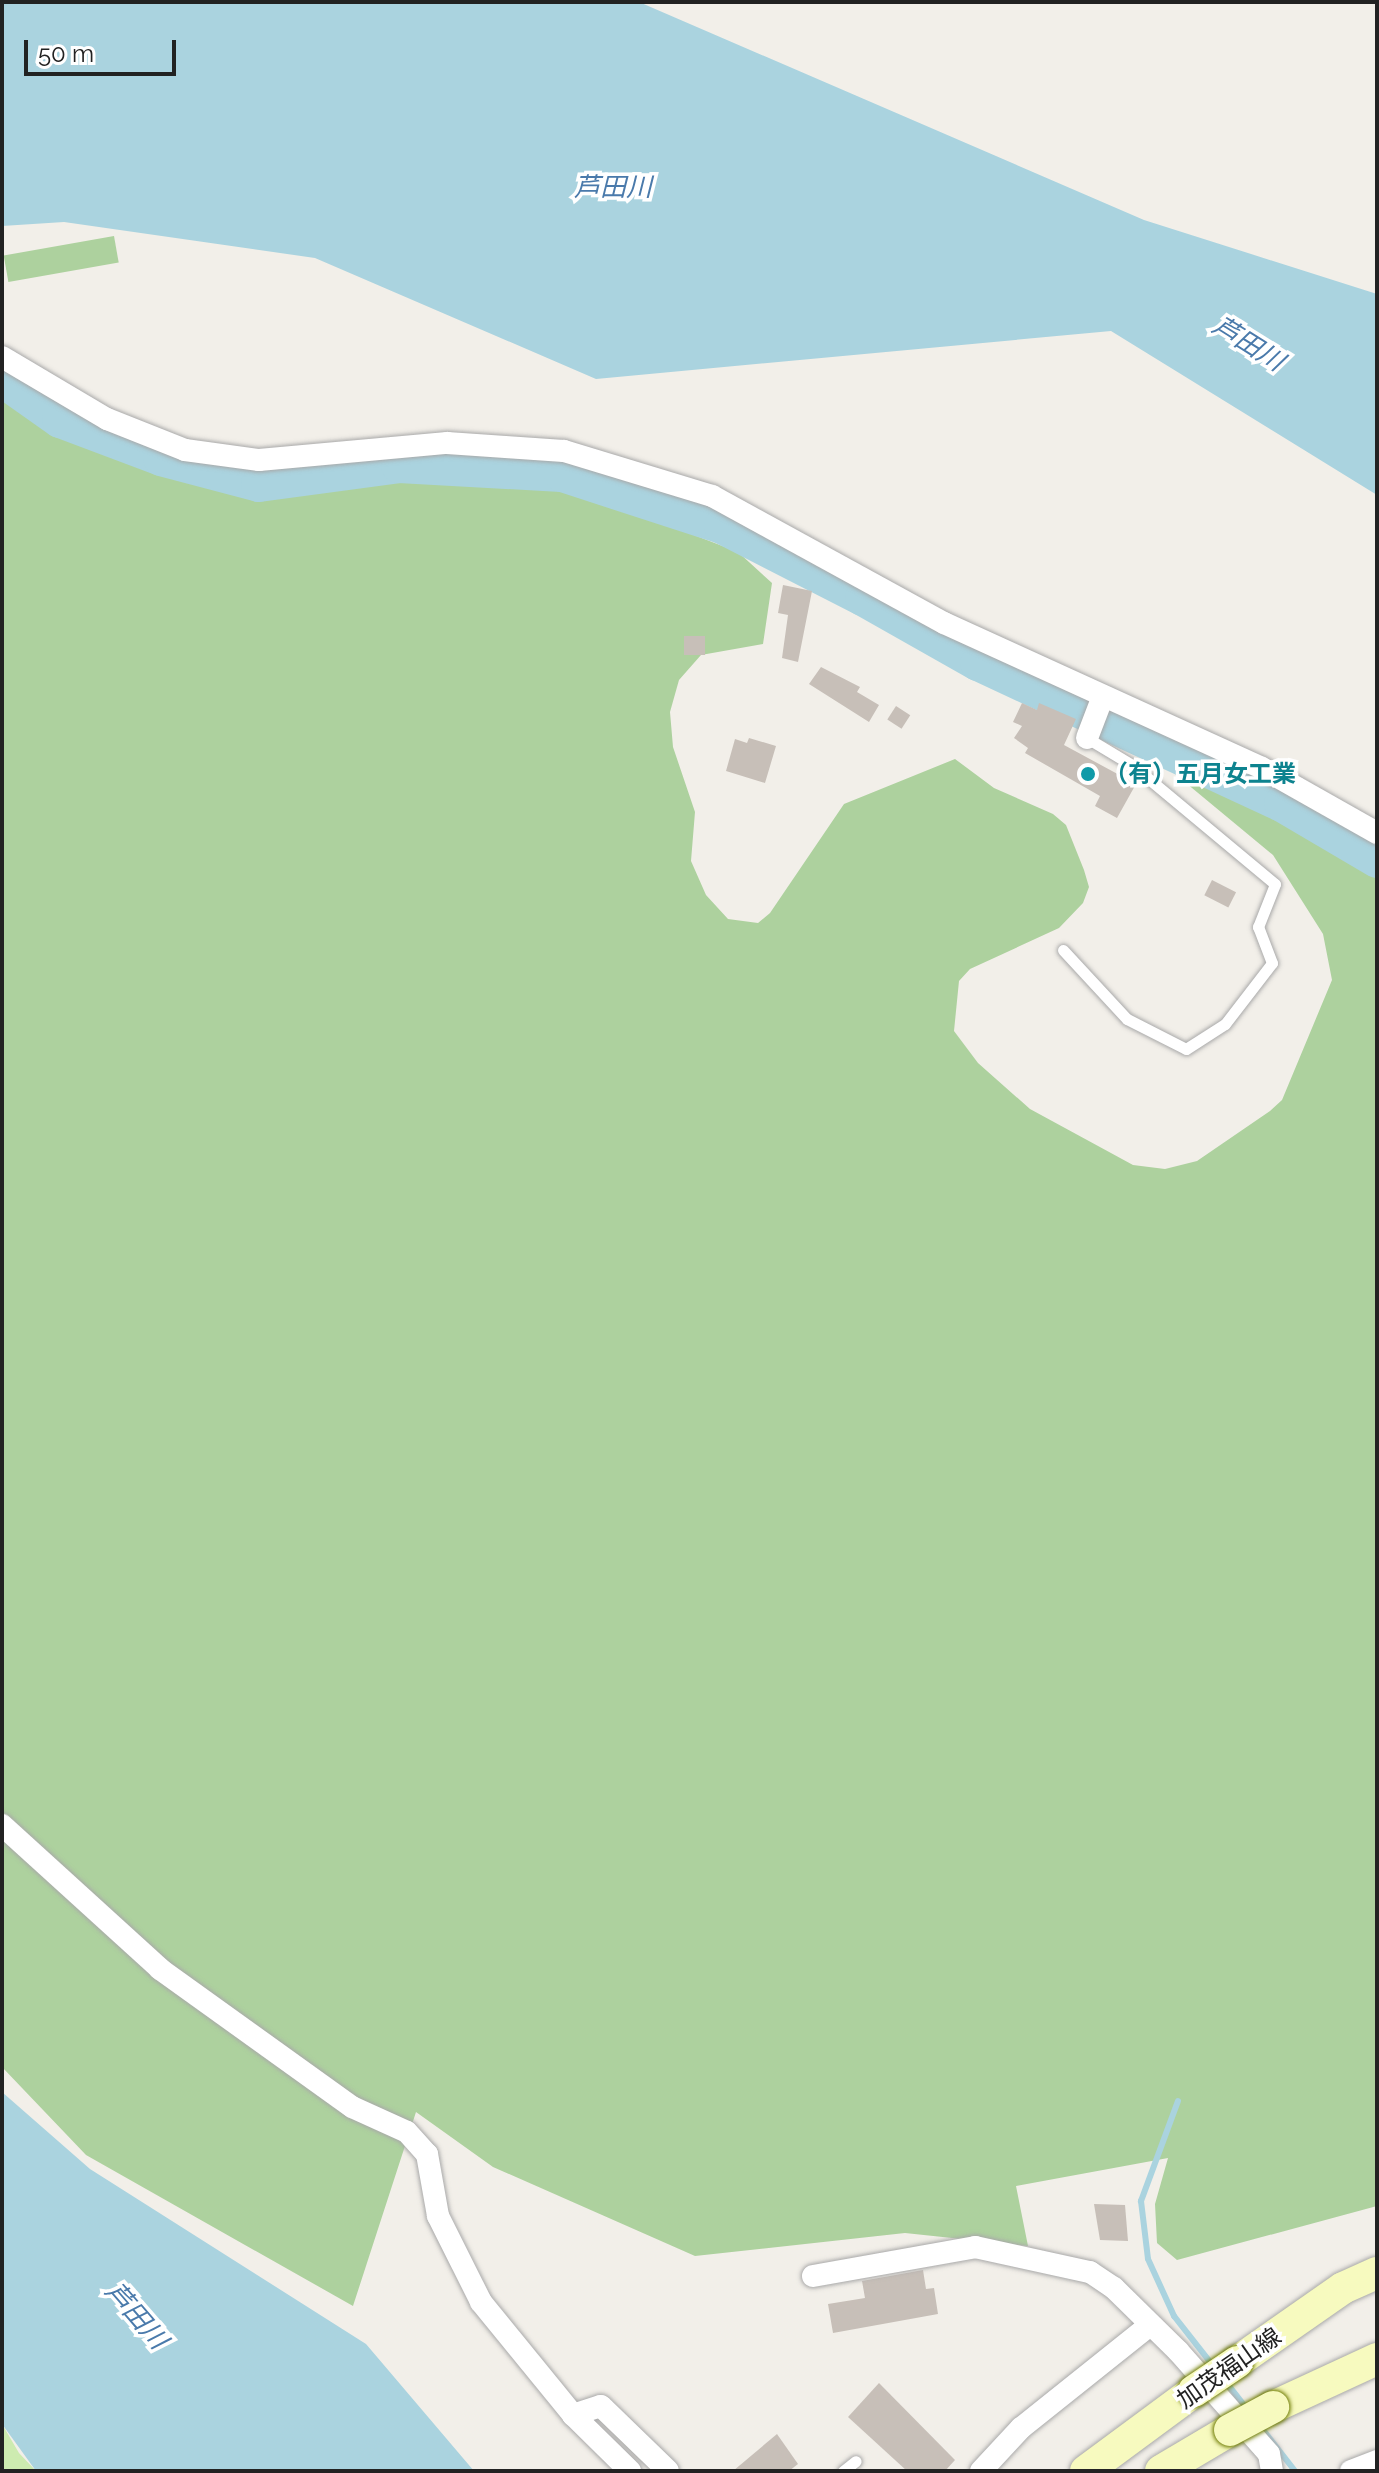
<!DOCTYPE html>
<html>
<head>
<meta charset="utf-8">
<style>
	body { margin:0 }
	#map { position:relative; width:1379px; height:2473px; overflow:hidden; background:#f2efe9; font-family:Raleway,"Noto Sans JP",sans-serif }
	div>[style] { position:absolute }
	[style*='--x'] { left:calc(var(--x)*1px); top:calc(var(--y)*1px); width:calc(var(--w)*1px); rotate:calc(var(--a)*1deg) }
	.grass>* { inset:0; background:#cdebb0 }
	.forest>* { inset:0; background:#add19e; transform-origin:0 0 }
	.water>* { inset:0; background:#aad3df }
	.stream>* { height:6px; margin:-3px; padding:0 3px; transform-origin:3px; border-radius:3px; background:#aad3df }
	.river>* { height:36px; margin:-18px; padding:0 18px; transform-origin:18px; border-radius:18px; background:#aad3df }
	.building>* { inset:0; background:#c7bfb8; transform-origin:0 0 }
	.roads { filter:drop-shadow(0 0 2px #a9a9a9) drop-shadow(0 0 2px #a9a9a9) }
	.service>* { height:11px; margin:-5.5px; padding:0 5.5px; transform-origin:5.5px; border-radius:5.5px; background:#fff }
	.minor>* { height:22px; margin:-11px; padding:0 11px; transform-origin:11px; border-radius:11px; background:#fff }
	.secondary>* { height:32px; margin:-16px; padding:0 16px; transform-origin:16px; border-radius:16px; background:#f7fabf }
	.bridges { filter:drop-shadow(0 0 2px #707d05) drop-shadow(0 0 2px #707d05) }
	.secondary-bridge>* { height:32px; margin:-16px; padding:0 16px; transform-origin:16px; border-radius:16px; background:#f7fabf }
	.dots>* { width:22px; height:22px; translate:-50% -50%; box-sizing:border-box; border:4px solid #fff; border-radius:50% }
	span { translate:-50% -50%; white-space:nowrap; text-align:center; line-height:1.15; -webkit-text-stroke:7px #fff; paint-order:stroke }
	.culture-label { font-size:24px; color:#0d838f; font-weight:700 }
	.left { translate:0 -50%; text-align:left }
	.street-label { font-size:24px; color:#222 }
	.water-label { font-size:26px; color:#4a7aab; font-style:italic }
	.frame { position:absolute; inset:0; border:4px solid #222; pointer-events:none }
	.scale { position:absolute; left:24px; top:40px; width:152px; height:36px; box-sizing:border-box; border:4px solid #222; border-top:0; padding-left:10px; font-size:24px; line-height:28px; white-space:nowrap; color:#222; -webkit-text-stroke:6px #fff; paint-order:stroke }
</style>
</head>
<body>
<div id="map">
	<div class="grass">
		<i style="clip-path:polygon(2px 2424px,19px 2453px,36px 2471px,2px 2471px)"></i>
	</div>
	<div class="forest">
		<i style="left:114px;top:236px;width:27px;height:112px;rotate:80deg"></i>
		<i style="clip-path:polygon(2px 394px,55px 427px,246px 488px,453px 472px,541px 476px,738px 552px,772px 583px,763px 644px,701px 655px,679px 680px,670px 712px,673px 747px,695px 812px,691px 861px,706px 895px,728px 919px,758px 923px,770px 913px,844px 804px,955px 759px,994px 788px,1053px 814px,1066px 825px,1084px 870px,1089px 887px,1083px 903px,1059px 928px,970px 969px,959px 981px,954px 1031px,978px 1063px,1030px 1109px,1133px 1165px,1165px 1169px,1197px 1161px,1270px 1111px,1282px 1100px,1332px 980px,1323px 934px,1273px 855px,1151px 754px,1165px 729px,1377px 872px,1377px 2206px,1177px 2260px,1157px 2243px,1155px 2204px,1168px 2158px,1016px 2186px,1028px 2246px,905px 2233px,695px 2256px,493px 2167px,416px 2112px,353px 2306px,86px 2155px,2px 2067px)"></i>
	</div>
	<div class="water">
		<i style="clip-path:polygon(2px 2px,639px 2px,1144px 220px,1377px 294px,1377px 495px,1111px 331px,596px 379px,315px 258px,64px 222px,2px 226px)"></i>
		<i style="clip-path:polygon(2px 2092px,90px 2169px,366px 2344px,474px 2471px,36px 2471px,2px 2424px)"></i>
	</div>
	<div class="stream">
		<i style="--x:1178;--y:2101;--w:107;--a:110.3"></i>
		<i style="--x:1141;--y:2201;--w:58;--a:83.1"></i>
		<i style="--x:1148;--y:2259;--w:63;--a:65.5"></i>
		<i style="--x:1174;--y:2316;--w:65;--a:51.9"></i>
		<i style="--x:1226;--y:2382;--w:33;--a:52"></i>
		<i style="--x:1260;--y:2426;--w:57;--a:52.1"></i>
	</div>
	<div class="river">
		<i style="--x:2;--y:379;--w:71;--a:35.3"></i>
		<i style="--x:60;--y:420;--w:108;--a:20.6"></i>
		<i style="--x:161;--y:458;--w:101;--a:14.9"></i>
		<i style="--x:259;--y:484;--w:141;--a:-7.7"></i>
		<i style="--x:399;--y:465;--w:163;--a:3.2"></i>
		<i style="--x:562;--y:474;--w:168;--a:18"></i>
		<i style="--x:722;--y:526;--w:158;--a:27.1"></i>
		<i style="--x:863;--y:598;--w:132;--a:29.5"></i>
		<i style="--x:978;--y:663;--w:335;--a:24.9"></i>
		<i style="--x:1282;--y:804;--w:110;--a:30.5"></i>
	</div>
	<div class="building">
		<i style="clip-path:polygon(783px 585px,812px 591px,798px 662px,782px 658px,788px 615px,778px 613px)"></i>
		<i style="left:684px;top:636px;width:21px;height:19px"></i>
		<i style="clip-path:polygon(821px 667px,860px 687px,857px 692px,879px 705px,869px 722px,809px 684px)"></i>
		<i style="clip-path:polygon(1022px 703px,1037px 710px,1039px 703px,1076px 719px,1064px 745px,1136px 784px,1117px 818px,1095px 806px,1100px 796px,1025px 753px,1028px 748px,1014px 738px,1022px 726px,1013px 722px)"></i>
		<i style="left:896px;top:706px;width:17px;height:16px;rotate:33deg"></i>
		<i style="clip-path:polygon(749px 738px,776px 746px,765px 783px,726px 771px,735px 739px,747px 743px)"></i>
		<i style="left:1212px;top:880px;width:27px;height:17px;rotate:27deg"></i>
		<i style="clip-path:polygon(1094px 2204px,1125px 2205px,1128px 2241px,1100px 2240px)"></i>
		<i style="clip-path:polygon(923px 2270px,926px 2289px,934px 2288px,938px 2314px,833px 2333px,828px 2304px,865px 2298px,862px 2281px)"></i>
		<i style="clip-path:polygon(879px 2383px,955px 2460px,945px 2471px,907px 2471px,848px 2417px)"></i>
		<i style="clip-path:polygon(777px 2434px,798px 2464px,789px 2471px,733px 2471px)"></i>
	</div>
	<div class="roads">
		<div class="service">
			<i style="--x:1063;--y:950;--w:94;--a:47.2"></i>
			<i style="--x:1127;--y:1019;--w:66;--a:27"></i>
			<i style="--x:1186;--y:1049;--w:46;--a:-32.7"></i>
			<i style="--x:1225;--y:1024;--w:77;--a:-52.4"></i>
			<i style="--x:1272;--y:963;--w:39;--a:-111"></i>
			<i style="--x:1258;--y:927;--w:46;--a:-68.4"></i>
			<i style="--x:1275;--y:884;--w:186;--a:-140.2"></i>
			<i style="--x:1132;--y:765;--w:52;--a:-149"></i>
			<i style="--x:843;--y:2471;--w:16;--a:-38"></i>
		</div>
		<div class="minor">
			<i style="--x:2;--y:357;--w:122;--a:30.6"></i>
			<i style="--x:107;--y:419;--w:84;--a:21.7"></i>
			<i style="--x:185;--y:450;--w:75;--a:7.7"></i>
			<i style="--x:259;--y:460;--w:189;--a:-5.2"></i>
			<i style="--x:447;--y:443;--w:117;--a:3.9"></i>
			<i style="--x:564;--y:451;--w:155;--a:16.9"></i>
			<i style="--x:712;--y:496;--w:264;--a:28.7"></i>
			<i style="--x:944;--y:623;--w:349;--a:24.5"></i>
			<i style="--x:1262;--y:768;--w:132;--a:29.5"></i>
			<i style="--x:1087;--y:738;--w:45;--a:-69.1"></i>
			<i style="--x:2;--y:1825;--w:214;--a:42.3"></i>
			<i style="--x:160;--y:1969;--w:236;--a:35.7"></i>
			<i style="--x:352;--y:2107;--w:60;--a:24.4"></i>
			<i style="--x:407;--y:2132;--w:30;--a:48"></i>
			<i style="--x:427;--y:2154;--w:63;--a:79.9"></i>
			<i style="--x:438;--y:2216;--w:96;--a:63.4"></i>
			<i style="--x:481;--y:2302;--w:146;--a:50.8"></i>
			<i style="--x:573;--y:2415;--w:80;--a:44.5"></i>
			<i style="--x:813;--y:2276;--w:165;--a:-10.1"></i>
			<i style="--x:975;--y:2247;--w:118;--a:12.3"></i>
			<i style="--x:1090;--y:2272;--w:29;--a:34"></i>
			<i style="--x:1114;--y:2288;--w:90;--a:44.5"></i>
			<i style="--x:1178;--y:2351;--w:137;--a:48.5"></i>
			<i style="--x:1269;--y:2454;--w:17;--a:80"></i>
			<i style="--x:573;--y:2415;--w:29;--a:-18"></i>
			<i style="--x:601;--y:2406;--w:93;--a:44.1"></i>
			<i style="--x:981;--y:2471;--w:59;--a:-47.1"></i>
			<i style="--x:1021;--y:2428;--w:164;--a:-38.6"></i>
			<i style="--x:1351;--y:2471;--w:28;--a:-21"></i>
		</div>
		<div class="secondary">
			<i style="--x:1237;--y:2362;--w:129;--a:-34.9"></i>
			<i style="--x:1343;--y:2288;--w:37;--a:-24"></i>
			<i style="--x:1273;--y:2407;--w:115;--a:-24.8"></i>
			<i style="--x:1086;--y:2471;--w:134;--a:-36.5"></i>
			<i style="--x:1161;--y:2471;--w:80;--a:-30.7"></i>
		</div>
	</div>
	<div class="bridges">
		<div class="secondary-bridge">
			<i style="--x:1194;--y:2391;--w:52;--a:-34"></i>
			<i style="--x:1230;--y:2430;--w:49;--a:-28.1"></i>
		</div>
	</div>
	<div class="dots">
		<i style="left:1088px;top:774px;background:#0f9aa8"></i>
	</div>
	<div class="culture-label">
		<span class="left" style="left:1104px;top:774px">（有）五月女工業</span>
	</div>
	<div class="street-label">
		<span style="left:1229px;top:2368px;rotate:-35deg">加茂福山線</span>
	</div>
	<div class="water-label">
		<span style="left:613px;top:188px">芦田川</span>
		<span style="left:1248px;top:344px;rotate:32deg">芦田川</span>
		<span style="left:136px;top:2316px;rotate:49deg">芦田川</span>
	</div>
	<div class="frame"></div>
	<div class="scale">50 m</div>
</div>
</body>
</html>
